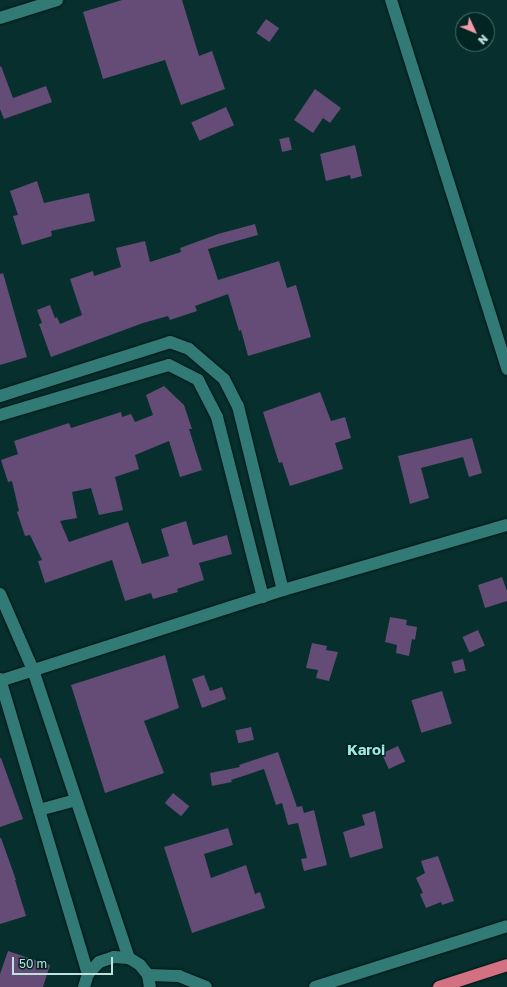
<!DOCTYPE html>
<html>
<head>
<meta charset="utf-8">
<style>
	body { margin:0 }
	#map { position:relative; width:507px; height:987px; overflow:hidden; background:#062f2d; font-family:"Golos Text",sans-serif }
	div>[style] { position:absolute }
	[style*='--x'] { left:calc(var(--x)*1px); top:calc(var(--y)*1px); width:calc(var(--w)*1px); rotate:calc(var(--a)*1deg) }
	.building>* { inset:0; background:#644c76; transform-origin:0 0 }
	.roads { filter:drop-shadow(0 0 1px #011514) drop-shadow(0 0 1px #011514) }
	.minor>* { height:12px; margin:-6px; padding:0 6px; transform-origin:6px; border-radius:6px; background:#317a76 }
	.highway>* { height:12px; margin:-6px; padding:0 6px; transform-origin:6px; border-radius:6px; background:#d17182 }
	span { translate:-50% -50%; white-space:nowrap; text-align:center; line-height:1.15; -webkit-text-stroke:3px #002523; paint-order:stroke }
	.district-label { font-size:15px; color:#a1eae4; font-weight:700 }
	.north { position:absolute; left:455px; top:12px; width:40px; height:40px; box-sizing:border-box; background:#002523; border:1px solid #4c716e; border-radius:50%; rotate:134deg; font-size:11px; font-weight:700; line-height:16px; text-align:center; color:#bfe2de }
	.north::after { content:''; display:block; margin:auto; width:14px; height:18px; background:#f39aa8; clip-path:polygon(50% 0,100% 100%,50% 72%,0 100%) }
	.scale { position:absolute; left:12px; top:957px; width:101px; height:18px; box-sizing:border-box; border:2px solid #bfe2de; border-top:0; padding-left:5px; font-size:12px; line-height:14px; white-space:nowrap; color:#bfe2de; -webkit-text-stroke:3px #002523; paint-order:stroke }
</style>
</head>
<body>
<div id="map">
	<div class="building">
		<i style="clip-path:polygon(122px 0,182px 0,199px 56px,212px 51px,225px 89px,181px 105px,165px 60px,103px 79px,83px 12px)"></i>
		<i style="left:266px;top:19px;width:16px;height:17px;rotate:35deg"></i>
		<i style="clip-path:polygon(1px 66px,13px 98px,46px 86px,52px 102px,4px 119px,0 109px,0 67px)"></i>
		<i style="clip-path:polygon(315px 89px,341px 108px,330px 123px,323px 118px,313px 133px,294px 120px)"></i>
		<i style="left:226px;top:107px;width:20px;height:38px;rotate:66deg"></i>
		<i style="left:289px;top:137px;width:13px;height:10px;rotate:77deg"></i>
		<i style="clip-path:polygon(355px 145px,362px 176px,351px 179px,350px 175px,326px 181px,320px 154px)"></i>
		<i style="clip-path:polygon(37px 181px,44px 203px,89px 193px,95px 221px,51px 231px,52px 236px,22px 245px,13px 216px,18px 215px,10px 191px)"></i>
		<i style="clip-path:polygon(255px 224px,258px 235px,208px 249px,218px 280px,279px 261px,287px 288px,296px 285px,311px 337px,248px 356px,241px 330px,239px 331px,228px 294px,195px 306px,197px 311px,170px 320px,168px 316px,143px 323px,51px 357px,39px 324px,42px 323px,37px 310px,50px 305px,55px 318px,57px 317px,60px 324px,82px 315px,70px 279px,93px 271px,94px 276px,121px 267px,116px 248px,145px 241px,150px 262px,181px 252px,180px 248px,218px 234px)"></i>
		<i style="clip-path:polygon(3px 273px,27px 357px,0 365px,0 274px)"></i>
		<i style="clip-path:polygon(164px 386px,184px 405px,192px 429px,189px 429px,202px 470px,180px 477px,169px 441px,135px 455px,139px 469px,115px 477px,123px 510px,99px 515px,91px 488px,72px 492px,77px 518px,60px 521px,69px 542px,128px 522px,142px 564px,169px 556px,161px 529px,186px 521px,193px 545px,227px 535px,232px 554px,199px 563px,204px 580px,177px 589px,178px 592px,153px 599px,151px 593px,125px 601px,112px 560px,45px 583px,38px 561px,42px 560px,30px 535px,25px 536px,17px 512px,19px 511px,12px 481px,8px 482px,1px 460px,18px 454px,14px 441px,69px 423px,71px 428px,121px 412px,122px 417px,131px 414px,135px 422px,153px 415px,146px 395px)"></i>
		<i style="clip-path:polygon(320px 392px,331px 421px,345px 417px,351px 438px,335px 443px,343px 469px,290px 486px,282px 462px,279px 463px,263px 412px)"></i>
		<i style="clip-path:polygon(472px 438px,482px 473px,469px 477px,463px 457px,421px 468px,429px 498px,410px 504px,398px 456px)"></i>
		<i style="clip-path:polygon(502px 577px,507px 591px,507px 601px,485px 608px,478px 585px)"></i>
		<i style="clip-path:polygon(390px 617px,407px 620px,406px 625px,417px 627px,415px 640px,412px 639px,409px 656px,396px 653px,397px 645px,385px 642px)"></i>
		<i style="left:478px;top:630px;width:17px;height:17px;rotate:66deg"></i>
		<i style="clip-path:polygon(312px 643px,327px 646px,326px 650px,338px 652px,329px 681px,316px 678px,318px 670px,306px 668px)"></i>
		<i style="clip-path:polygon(165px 655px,179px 708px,144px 721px,164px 773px,105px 793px,71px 685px)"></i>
		<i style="left:463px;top:659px;width:12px;height:12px;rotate:76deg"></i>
		<i style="clip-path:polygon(204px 675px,210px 691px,222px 687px,226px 699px,202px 708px,192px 679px)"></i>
		<i style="left:442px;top:691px;width:34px;height:32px;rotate:73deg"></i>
		<i style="left:251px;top:727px;width:13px;height:16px;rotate:77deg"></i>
		<i style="left:398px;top:746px;width:17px;height:18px;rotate:65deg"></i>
		<i style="clip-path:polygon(278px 752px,297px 807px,302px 806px,304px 813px,314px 810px,327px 865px,304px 871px,301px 859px,307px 858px,298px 823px,288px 825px,282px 803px,276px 805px,264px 769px,231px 780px,232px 782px,212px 786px,210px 773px,240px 767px,239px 765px)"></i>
		<i style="clip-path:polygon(0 758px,1px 758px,23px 819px,0 827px)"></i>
		<i style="left:173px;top:793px;width:21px;height:13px;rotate:39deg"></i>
		<i style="clip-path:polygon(375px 811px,383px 848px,350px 858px,343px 832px,365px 825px,362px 815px)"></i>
		<i style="clip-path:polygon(228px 828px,233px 845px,204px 854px,211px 878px,246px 865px,255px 894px,260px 892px,265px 908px,192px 933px,164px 847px)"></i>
		<i style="clip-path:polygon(0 838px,1px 838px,16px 880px,15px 880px,26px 916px,0 924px)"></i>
		<i style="clip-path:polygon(438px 856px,454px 901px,442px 905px,441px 902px,426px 908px,420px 894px,423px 893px,416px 878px,425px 873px,421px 861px)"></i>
		<i style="clip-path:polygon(8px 951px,50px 965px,43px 987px,0 987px,0 974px)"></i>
	</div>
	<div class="roads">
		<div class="minor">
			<i style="--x:391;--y:0;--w:387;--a:72.5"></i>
			<i style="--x:0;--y:18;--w:60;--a:-17.5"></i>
			<i style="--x:0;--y:396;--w:178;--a:-17.6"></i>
			<i style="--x:170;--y:342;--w:20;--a:20"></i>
			<i style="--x:189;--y:349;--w:46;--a:40.6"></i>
			<i style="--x:224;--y:379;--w:30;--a:63"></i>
			<i style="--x:238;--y:406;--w:189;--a:76.3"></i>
			<i style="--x:0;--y:415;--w:176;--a:-16.5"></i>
			<i style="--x:169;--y:365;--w:33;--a:27"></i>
			<i style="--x:198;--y:380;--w:42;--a:62.8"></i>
			<i style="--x:217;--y:417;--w:186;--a:75.7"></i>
			<i style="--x:0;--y:594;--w:83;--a:66.5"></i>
			<i style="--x:33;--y:670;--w:304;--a:71.6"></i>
			<i style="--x:0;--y:679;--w:308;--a:73.4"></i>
			<i style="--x:0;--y:681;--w:297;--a:-17.8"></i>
			<i style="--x:283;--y:590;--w:233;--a:-16.2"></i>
			<i style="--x:39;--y:810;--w:38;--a:-15"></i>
			<i style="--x:148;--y:975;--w:31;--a:2"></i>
			<i style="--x:179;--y:976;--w:29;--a:22"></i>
			<i style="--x:84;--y:987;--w:14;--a:-73"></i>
			<i style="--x:88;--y:974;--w:16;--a:-47"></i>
			<i style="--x:99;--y:962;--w:16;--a:-18"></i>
			<i style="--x:114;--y:957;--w:15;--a:4"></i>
			<i style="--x:129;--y:958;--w:13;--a:32"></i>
			<i style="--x:140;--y:965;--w:13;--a:51"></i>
			<i style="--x:148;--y:975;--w:12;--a:81"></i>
			<i style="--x:315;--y:987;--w:201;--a:-17.6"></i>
		</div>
		<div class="highway">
			<i style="--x:439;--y:987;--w:71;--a:-17.9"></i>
		</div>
	</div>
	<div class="district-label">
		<span style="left:366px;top:750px">Karoi</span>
	</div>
	<div class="north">N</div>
	<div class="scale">50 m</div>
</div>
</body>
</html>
